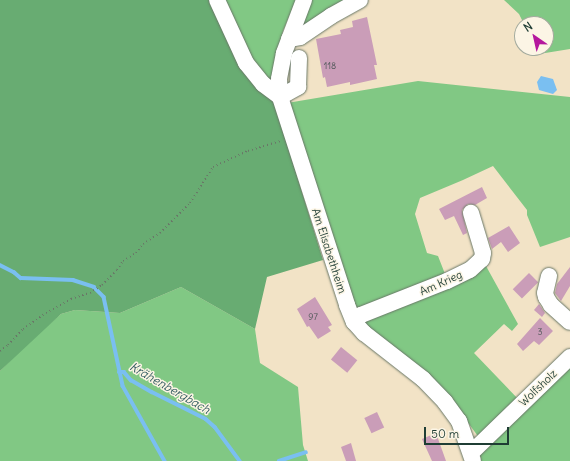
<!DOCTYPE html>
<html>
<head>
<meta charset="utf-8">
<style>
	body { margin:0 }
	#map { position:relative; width:570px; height:461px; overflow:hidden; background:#f2e3c6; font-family:Delius,sans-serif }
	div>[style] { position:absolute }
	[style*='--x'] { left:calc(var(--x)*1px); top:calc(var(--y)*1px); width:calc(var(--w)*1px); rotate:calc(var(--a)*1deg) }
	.green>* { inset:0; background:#81c884 }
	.forest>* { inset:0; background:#68ac72 }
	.water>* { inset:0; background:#7abff1 }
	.stream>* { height:3.5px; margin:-1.75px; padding:0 1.75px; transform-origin:1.75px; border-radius:1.75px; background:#7abff1 }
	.building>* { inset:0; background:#ca9db8; transform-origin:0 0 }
	.path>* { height:2px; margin-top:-1px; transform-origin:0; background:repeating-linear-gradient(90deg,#697767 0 1px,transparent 0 4px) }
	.roads { filter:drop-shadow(0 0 1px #697767) drop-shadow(0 0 1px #697767) }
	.minor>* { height:16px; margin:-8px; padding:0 8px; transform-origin:8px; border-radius:8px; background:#fff }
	span { translate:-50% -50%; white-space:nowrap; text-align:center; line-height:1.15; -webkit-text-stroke:3px #fcf5e5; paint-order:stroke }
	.number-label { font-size:9px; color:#4a5555 }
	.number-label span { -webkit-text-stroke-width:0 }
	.street-label { font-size:11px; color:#1f3d34 }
	.water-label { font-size:12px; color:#365e63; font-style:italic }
	.north { position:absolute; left:514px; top:16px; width:40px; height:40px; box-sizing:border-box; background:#fcf5e5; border:1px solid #a4ab9e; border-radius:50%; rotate:326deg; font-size:11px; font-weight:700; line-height:16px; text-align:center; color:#1f3d34 }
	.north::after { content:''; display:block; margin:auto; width:14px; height:18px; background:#b5179e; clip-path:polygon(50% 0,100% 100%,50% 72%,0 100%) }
	.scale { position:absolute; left:424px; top:427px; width:85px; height:18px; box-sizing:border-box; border:2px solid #1f3d34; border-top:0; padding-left:5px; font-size:12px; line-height:14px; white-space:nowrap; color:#1f3d34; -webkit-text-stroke:3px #fcf5e5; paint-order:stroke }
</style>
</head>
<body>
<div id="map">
	<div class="green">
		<i style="clip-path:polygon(221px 0,296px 0,283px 31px,270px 84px,257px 71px)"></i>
		<i style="clip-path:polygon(309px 0,362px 0,298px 31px)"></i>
		<i style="clip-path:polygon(504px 0,570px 0,570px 49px,539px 54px,535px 48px,546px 48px,546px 24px,524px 24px,519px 14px)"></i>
		<i style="clip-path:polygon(418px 81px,570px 97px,570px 237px,540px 247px,527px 215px,527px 210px,493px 166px,463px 180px,420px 198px,415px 214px,427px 253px,438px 256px,447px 279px,358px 314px,287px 103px)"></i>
		<i style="clip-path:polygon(486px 266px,518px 324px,512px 331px,504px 324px,474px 353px,520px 401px,480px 439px,469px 424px,465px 422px,446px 392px,426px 371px,383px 341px,367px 328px,361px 318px)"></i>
		<i style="clip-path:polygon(181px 287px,255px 329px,260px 363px,298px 387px,303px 445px,308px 461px,0 461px,0 371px,32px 339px,61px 314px,75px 310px,120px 313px)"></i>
		<i style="clip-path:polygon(570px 362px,570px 461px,481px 461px,480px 455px)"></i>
	</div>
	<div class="forest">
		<i style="clip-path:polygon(0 0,213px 0,273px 98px,323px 260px,267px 277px,255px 329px,181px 287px,120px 313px,75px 310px,61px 314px,0 371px)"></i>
	</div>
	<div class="water">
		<i style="clip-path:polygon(541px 76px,553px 79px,557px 90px,553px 94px,539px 90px,537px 82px)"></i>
	</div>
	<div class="stream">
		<i style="--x:0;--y:265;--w:16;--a:27"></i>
		<i style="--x:14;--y:272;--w:9;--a:41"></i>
		<i style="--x:21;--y:278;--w:52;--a:2.2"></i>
		<i style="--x:73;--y:280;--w:22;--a:18"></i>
		<i style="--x:94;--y:287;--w:14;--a:45"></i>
		<i style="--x:104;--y:297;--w:91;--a:77.9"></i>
		<i style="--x:123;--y:386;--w:86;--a:60.8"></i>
		<i style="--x:119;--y:372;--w:5;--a:0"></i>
		<i style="--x:124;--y:372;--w:11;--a:49"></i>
		<i style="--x:131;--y:380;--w:24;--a:30"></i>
		<i style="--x:152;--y:392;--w:60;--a:26.6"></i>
		<i style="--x:206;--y:419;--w:12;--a:42"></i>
		<i style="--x:215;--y:427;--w:42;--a:53.7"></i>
		<i style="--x:279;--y:461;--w:28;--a:-18"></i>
	</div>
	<div class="building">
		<i style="clip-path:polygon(367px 17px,377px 65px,374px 65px,377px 79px,350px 85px,350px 82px,327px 87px,325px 77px,323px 78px,316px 39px,341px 34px,340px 30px,353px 27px,352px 21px)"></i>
		<i style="clip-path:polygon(482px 187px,487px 198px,475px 205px,468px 204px,462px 210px,467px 233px,463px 235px,454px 216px,445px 220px,439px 209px)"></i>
		<i style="clip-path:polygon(509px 226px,520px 243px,508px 252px,501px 242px,492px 249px,488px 238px)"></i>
		<i style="clip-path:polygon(570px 267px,570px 286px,561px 301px,555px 293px,557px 284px)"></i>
		<i style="left:529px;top:273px;width:13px;height:23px;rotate:45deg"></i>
		<i style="clip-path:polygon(315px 297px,332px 325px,328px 327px,331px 331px,318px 339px,309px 326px,307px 327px,297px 309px)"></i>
		<i style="clip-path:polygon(539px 304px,545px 313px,542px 317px,534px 310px)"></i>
		<i style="clip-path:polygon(540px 318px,553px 331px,539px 345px,534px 341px,523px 351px,517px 344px)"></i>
		<i style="left:341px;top:347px;width:21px;height:16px;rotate:39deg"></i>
		<i style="left:377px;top:412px;width:17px;height:14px;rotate:65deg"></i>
		<i style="clip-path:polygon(436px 433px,446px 461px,432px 461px,422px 439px)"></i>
		<i style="clip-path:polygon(351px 443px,356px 461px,346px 461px,341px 447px)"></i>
	</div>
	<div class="path">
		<i style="--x:0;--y:351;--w:10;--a:-37"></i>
		<i style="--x:8;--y:345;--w:22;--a:-47"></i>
		<i style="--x:23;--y:329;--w:28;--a:-35"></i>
		<i style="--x:46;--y:313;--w:29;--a:-29"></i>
		<i style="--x:71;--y:299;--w:20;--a:-18"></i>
		<i style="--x:90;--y:293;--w:14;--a:-34"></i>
		<i style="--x:102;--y:285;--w:21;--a:-45"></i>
		<i style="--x:117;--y:270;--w:11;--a:-56"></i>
		<i style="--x:123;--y:261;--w:15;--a:-32"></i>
		<i style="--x:136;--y:253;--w:11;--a:-52"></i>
		<i style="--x:143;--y:244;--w:20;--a:-33"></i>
		<i style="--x:160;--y:233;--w:42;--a:-45"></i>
		<i style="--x:190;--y:203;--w:43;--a:-57.4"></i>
		<i style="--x:213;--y:167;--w:38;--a:-25"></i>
		<i style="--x:248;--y:151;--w:34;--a:-17"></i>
	</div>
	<div class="roads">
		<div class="minor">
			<i style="--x:217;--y:0;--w:69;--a:65.3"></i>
			<i style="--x:246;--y:63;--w:27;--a:51"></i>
			<i style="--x:263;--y:84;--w:21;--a:37"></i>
			<i style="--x:304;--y:0;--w:57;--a:110.7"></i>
			<i style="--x:284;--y:53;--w:26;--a:101"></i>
			<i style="--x:279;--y:79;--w:18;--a:87"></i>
			<i style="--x:280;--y:97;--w:219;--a:72.1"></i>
			<i style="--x:347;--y:305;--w:18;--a:68"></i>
			<i style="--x:354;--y:322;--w:15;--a:48"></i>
			<i style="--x:364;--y:333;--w:75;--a:37.9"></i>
			<i style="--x:423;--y:379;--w:32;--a:46"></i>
			<i style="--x:445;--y:402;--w:24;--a:54"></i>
			<i style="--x:459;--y:421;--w:42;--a:70.7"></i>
			<i style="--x:289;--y:39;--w:11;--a:-10"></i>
			<i style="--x:300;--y:37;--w:37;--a:-34"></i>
			<i style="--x:331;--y:16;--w:33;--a:-29"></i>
			<i style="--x:280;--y:97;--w:21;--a:-29"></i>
			<i style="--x:298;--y:87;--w:29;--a:-88"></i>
			<i style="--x:549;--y:276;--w:17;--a:103"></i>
			<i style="--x:545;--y:293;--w:4;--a:76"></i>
			<i style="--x:546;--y:297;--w:9;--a:58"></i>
			<i style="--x:551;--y:305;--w:25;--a:42"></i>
			<i style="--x:354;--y:322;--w:10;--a:-45"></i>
			<i style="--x:361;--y:315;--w:92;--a:-21.6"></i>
			<i style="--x:447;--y:281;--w:25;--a:-26"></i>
			<i style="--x:470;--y:270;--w:16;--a:-43"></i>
			<i style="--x:482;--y:259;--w:6;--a:-81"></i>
			<i style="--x:483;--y:253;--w:42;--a:-106.7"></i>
			<i style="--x:471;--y:453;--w:138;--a:-44.1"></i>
		</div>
	</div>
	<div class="number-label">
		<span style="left:330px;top:66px">118</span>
		<span style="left:313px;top:317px">97</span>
		<span style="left:540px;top:332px">3</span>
	</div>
	<div class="street-label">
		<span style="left:329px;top:251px;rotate:72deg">Am Elisabethheim</span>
		<span style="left:441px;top:283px;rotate:-24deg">Am Krieg</span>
		<span style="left:538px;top:388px;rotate:-44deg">Wolfsholz</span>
	</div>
	<div class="water-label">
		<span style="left:170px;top:388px;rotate:30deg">Krähenbergbach</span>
	</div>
	<div class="north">N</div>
	<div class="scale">50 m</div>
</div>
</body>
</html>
